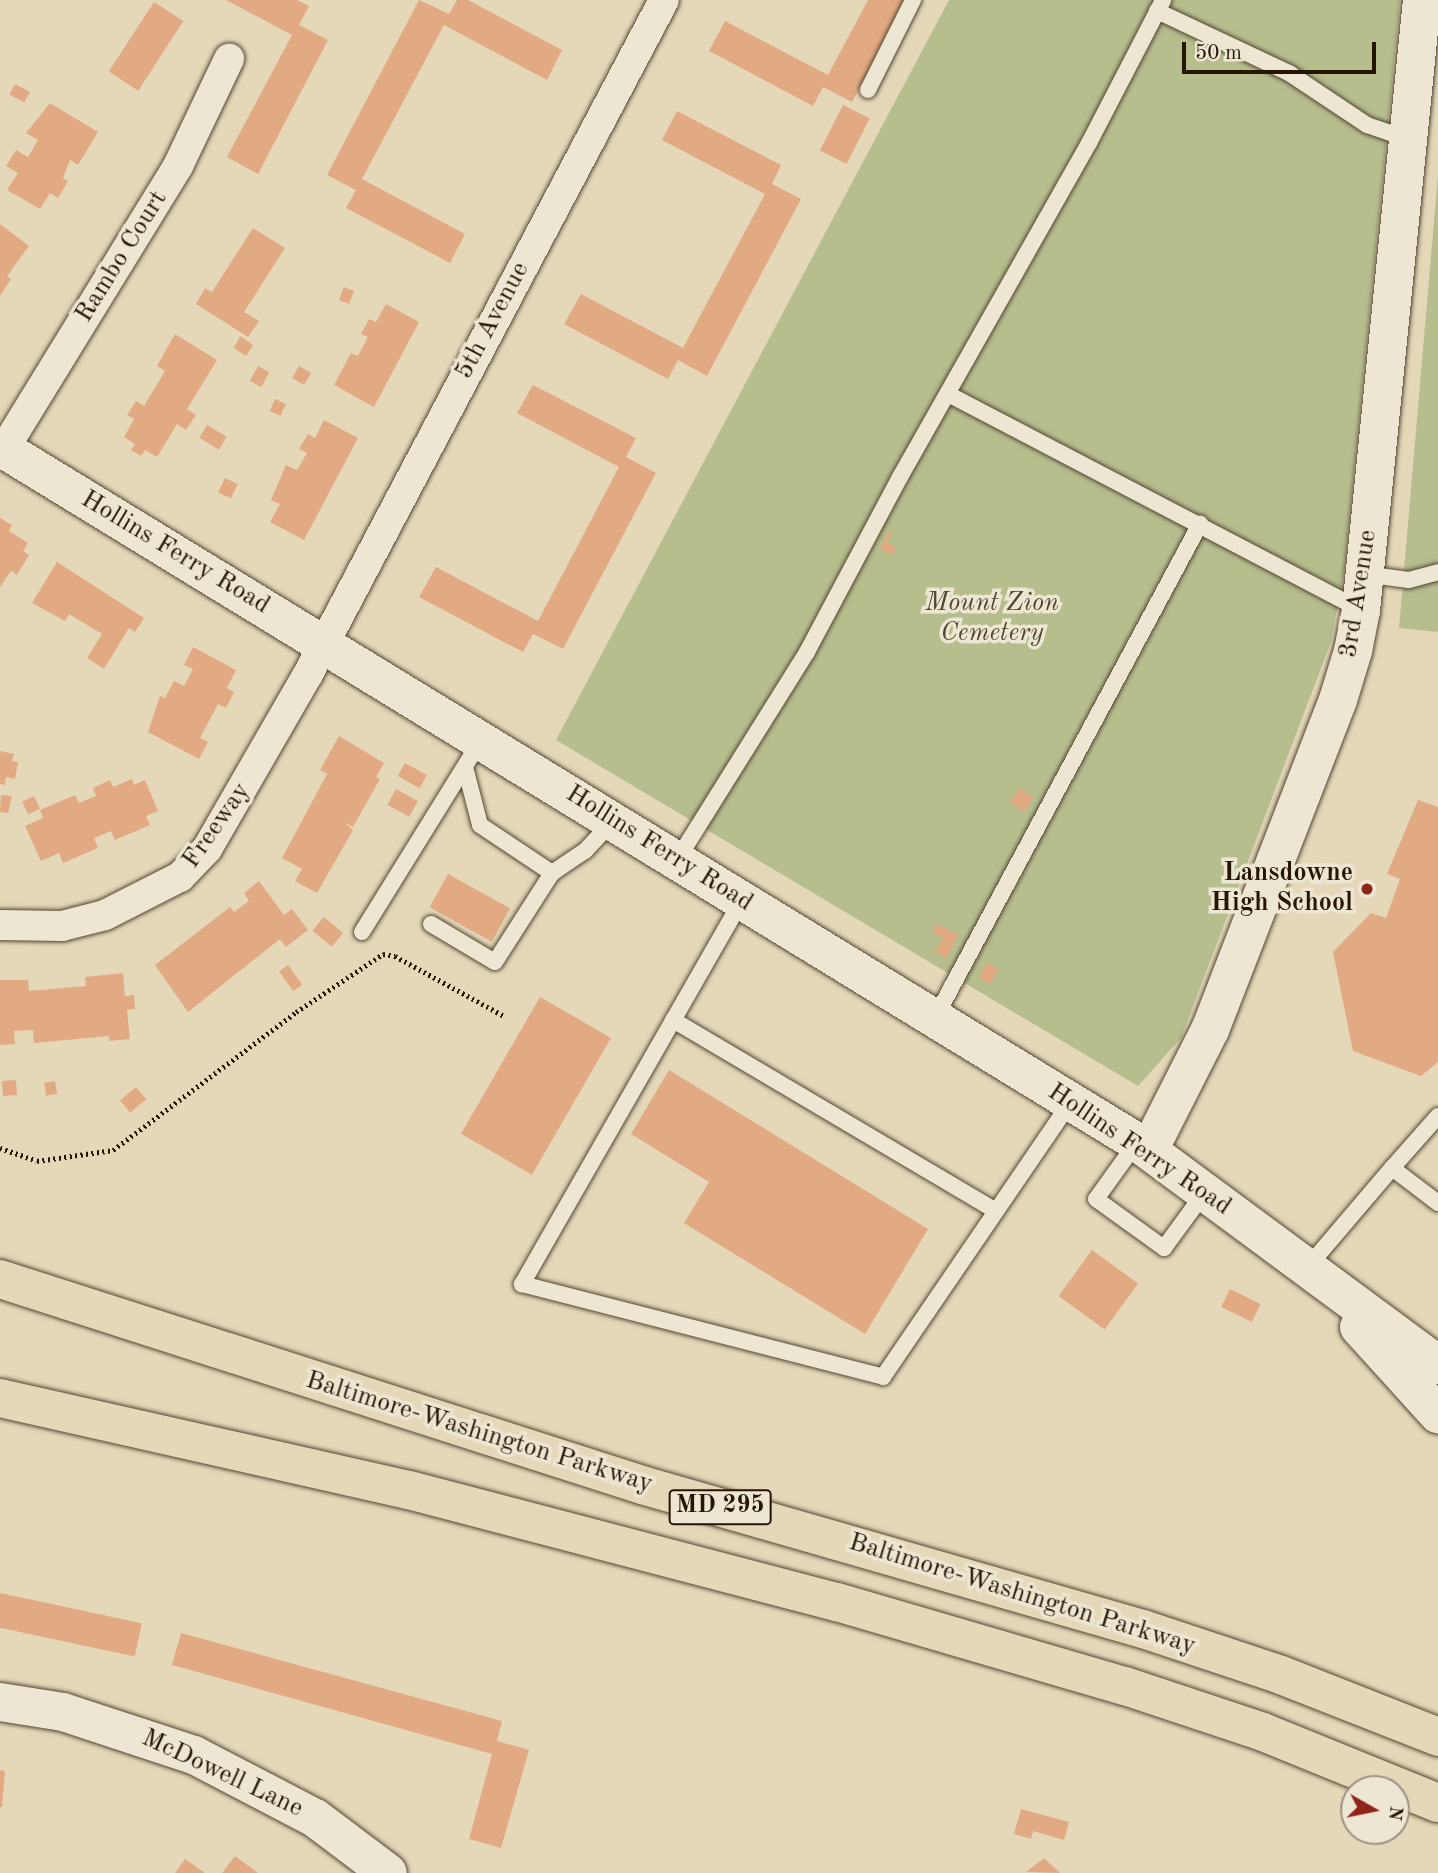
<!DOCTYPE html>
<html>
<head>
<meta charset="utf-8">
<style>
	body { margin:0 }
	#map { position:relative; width:1438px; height:1873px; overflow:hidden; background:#e4d8b9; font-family:"Old Standard TT",serif }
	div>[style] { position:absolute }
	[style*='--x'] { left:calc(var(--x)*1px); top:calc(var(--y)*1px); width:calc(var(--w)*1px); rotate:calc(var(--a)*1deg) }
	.green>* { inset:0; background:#b6be8e }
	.building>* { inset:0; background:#e2aa83; transform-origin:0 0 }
	.path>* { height:4.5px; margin-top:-2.25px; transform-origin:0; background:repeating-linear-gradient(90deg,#241505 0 2px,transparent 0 5.5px) }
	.roads { filter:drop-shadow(0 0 2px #544632) drop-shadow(0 0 2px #544632) }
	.lane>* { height:16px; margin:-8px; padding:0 8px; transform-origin:8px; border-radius:8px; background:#ede6d2 }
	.street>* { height:30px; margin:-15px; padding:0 15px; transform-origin:15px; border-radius:15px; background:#ede6d2 }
	.secondary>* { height:38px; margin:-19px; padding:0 19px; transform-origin:19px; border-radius:19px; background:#ede6d2 }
	.highway>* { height:38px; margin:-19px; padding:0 19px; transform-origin:19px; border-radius:19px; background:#e4d8b9 }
	.dots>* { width:19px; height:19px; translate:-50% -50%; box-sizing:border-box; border:4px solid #ede6d2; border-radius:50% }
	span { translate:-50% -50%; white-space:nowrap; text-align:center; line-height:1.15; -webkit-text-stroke:7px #ede6d2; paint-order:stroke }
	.shield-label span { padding:2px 5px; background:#ede6d2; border:2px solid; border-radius:5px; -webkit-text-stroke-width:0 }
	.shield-label { font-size:24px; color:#241505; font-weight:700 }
	.street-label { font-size:26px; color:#241505 }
	.park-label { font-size:26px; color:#50482e; font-style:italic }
	.poi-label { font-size:26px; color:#241505; font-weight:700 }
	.right { translate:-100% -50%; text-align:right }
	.north { position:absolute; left:1340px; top:1775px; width:70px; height:70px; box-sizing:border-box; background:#ede6d2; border:2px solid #9d9280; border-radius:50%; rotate:99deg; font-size:19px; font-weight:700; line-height:28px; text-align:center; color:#241505 }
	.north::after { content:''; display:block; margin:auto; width:24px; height:32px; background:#8f2418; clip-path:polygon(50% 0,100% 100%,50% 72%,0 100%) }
	.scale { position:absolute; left:1182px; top:42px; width:194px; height:32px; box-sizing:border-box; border:4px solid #241505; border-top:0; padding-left:9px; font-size:21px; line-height:24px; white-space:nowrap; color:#241505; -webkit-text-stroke:5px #ede6d2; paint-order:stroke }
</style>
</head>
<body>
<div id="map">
	<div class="green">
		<i style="clip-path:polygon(949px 0,1400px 0,1344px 570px,1331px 642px,1181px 1038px,1138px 1086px,556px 740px)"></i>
		<i style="clip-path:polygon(1438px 175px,1438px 632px,1399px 628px)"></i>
	</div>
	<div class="building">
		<i style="clip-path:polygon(226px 0,297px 0,309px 6px,299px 25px,328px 40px,258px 174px,227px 157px,292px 35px)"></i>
		<i style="clip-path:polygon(419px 0,449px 14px,457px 0,468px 0,562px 50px,547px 80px,444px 25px,362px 179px,465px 234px,450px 263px,346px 208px,356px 190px,327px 175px)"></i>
		<i style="clip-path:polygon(868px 0,906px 0,852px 102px,823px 87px,813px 106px,709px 51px,725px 21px,828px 75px)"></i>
		<i style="left:154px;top:2px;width:35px;height:83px;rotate:33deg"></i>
		<i style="left:15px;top:84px;width:17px;height:12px;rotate:28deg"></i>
		<i style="clip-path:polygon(50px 103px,98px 132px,78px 165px,70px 160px,63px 178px,68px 181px,58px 198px,50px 193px,40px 209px,7px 190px,18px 173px,6px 166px,16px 150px,28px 157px,38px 140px,26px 133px)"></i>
		<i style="left:843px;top:105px;width:30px;height:51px;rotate:27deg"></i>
		<i style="clip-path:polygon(677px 111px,781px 165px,772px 184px,801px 199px,707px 376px,678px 360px,668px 379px,564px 324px,581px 294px,683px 348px,765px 194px,662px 140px)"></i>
		<i style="clip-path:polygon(0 224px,29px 246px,7px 276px,11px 279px,0 296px)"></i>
		<i style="clip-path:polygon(253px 228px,285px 248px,244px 312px,259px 321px,248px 337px,196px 304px,205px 288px,212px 292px)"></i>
		<i style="left:344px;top:287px;width:11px;height:14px;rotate:22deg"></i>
		<i style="clip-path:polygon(386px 304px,419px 322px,374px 407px,334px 385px,351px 353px,358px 356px,368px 337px,361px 334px,369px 319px,376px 322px)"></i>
		<i style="clip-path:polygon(175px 334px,217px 360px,187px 409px,196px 415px,186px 430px,177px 424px,157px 457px,145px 450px,141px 456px,131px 450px,135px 444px,124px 437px,134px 419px,127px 415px,136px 401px,144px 406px,165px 371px,157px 366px)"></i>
		<i style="clip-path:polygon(240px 336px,253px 345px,246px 356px,234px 348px)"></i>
		<i style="left:258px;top:366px;width:13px;height:17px;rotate:29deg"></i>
		<i style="left:299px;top:366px;width:14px;height:14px;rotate:30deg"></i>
		<i style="clip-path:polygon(533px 385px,636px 438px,626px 457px,656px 473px,563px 649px,533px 634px,523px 652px,419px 597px,436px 567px,538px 621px,619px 467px,517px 413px)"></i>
		<i style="left:275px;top:399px;width:12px;height:13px;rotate:24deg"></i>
		<i style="clip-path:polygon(324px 420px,358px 438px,304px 540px,270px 522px,280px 504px,271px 500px,286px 465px,297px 470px,307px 453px,299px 449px,308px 434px,315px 438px)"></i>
		<i style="left:207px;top:425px;width:23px;height:15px;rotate:31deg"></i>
		<i style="left:225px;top:478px;width:14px;height:16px;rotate:25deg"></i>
		<i style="clip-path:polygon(0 518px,12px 525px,9px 531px,28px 543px,23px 551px,29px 555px,17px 575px,11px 571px,0 587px)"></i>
		<i style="clip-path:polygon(888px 531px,892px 533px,886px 542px,896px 547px,892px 555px,880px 549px)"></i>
		<i style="clip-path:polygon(57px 562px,144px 618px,135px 632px,129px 628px,104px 669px,87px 658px,102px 634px,69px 614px,65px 621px,32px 603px)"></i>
		<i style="clip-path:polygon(193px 647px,236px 670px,227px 688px,234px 692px,226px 708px,218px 704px,200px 738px,208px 742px,199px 759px,148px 732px,160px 696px,165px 698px,174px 681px,184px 686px,193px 669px,184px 665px)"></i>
		<i style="clip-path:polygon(339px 736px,384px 763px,376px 777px,380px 779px,353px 827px,344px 822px,353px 830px,317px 893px,295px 881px,302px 869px,282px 858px,327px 774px,320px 770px)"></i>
		<i style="clip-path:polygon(0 751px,14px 754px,12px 761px,18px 762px,15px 779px,6px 777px,5px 785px,0 784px)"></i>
		<i style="left:405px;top:763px;width:25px;height:15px;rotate:29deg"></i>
		<i style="clip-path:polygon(132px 779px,134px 785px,145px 780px,158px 811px,146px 816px,150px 825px,115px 840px,111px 831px,94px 838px,98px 848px,63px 863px,59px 853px,41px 861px,25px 826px,43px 818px,40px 810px,75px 795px,79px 803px,96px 796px,93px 788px,110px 780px,113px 787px)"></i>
		<i style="left:1019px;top:788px;width:17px;height:17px;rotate:31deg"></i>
		<i style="left:396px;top:789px;width:25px;height:18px;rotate:29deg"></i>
		<i style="clip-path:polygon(1px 795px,12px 796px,8px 813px,0 812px)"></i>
		<i style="left:34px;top:796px;width:14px;height:13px;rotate:65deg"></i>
		<i style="clip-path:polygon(1418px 800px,1438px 807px,1438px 1062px,1421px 1076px,1353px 1051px,1333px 952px,1371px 913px,1386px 918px,1400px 879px,1387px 874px)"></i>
		<i style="left:448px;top:874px;width:71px;height:38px;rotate:29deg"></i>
		<i style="clip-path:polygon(259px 881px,284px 915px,292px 909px,308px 930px,286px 947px,280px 939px,188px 1012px,155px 965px,230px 907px,234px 912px,249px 901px,244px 893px)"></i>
		<i style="left:324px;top:917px;width:25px;height:18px;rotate:40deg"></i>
		<i style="clip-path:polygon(937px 924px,958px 935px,946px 958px,935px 952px,943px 938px,932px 932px)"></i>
		<i style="left:987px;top:963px;width:13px;height:17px;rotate:29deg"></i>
		<i style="left:288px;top:965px;width:24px;height:11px;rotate:54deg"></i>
		<i style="clip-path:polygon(123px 973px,125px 996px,134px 995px,135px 1009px,127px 1010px,130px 1039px,109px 1041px,109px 1036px,34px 1043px,33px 1030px,14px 1031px,15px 1044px,0 1045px,0 980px,28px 980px,29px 991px,86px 986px,85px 977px)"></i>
		<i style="left:540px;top:997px;width:82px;height:158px;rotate:30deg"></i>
		<i style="clip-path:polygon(669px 1070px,928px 1229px,865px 1334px,684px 1223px,709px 1182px,631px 1134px)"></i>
		<i style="left:16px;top:1080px;width:15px;height:14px;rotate:86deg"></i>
		<i style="left:55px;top:1081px;width:13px;height:11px;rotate:81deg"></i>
		<i style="left:136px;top:1087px;width:16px;height:21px;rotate:50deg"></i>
		<i style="left:1092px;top:1250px;width:57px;height:57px;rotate:36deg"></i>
		<i style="left:1230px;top:1289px;width:34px;height:20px;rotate:26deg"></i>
		<i style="left:0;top:1593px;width:145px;height:34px;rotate:12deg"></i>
		<i style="clip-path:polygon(181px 1633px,502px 1721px,497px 1741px,529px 1750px,501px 1848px,469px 1839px,492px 1754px,172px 1665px)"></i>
		<i style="clip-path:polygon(0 1770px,5px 1771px,2px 1807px,0 1807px)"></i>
		<i style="clip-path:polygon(1021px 1809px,1069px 1822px,1064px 1840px,1033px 1831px,1031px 1839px,1014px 1834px)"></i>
		<i style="clip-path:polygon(235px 1856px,258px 1873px,222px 1873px)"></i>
		<i style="clip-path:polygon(1044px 1858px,1060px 1873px,1026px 1872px)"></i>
		<i style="clip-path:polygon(185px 1859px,205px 1873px,175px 1873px)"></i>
	</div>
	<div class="path">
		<i style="--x:0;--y:1148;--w:39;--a:19"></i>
		<i style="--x:37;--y:1161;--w:77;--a:-8.2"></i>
		<i style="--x:113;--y:1150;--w:229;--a:-37"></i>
		<i style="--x:296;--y:1012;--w:105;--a:-33.7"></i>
		<i style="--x:383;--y:954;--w:12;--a:9"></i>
		<i style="--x:395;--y:956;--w:124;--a:28.8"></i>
	</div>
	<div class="roads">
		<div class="lane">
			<i style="--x:1157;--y:11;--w:146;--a:25.2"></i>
			<i style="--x:1289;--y:73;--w:94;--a:33.7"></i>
			<i style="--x:1367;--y:125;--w:43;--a:18.9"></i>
			<i style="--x:868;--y:90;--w:101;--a:-63.4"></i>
			<i style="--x:948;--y:394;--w:466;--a:27.6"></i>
			<i style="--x:1364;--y:574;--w:45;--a:7.6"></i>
			<i style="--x:1409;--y:580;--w:30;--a:-15"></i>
			<i style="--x:465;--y:767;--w:60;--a:75.5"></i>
			<i style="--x:480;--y:825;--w:87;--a:33.7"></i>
			<i style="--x:677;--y:860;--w:245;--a:-58"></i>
			<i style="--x:807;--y:652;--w:198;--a:-62"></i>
			<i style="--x:900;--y:477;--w:384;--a:-60.5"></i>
			<i style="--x:1089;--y:143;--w:161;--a:-62.6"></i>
			<i style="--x:742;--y:900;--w:443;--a:119.8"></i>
			<i style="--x:522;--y:1284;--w:373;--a:14.4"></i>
			<i style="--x:883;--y:1377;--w:334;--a:-55.7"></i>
			<i style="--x:431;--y:924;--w:74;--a:30.7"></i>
			<i style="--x:495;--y:962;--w:106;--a:-57.4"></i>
			<i style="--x:552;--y:873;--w:40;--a:-34"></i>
			<i style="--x:585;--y:851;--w:41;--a:-47"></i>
			<i style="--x:362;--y:932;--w:226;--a:-58.2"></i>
			<i style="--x:935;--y:1018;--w:561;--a:-61.79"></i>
			<i style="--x:673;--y:1020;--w:375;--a:30.6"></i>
			<i style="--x:1438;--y:1116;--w:69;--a:131.5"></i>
			<i style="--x:1392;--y:1168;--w:58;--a:37.3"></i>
			<i style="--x:1137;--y:1142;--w:70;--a:125.7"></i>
			<i style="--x:1096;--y:1199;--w:84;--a:35.8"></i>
			<i style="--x:1164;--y:1248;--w:69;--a:-53.8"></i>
			<i style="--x:1306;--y:1269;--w:133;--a:-49.6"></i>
		</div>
		<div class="street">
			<i style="--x:4;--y:449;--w:332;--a:-58.4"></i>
			<i style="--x:178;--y:166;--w:119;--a:-64.5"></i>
			<i style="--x:0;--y:925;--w:62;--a:0.9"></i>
			<i style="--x:62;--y:926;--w:44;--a:-14.3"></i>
			<i style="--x:105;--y:915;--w:84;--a:-26.9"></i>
			<i style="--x:180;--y:877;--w:39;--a:-46"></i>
			<i style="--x:207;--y:849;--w:200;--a:-60"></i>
			<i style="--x:307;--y:676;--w:764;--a:-62.16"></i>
		</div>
		<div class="secondary">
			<i style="--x:0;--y:447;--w:1333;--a:31.44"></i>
			<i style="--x:1137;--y:1142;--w:375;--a:36.5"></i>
			<i style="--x:1149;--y:1150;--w:135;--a:-63.1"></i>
			<i style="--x:1210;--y:1030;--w:354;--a:-68.8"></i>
			<i style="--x:1338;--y:700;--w:51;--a:-73"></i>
			<i style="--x:1353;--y:651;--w:42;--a:-79"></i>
			<i style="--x:1361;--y:610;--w:613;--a:-84.29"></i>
			<i style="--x:1359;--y:1327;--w:118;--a:47.8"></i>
			<i style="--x:0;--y:1702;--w:64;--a:9"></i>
			<i style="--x:63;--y:1712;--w:138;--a:18.2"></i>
			<i style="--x:194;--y:1755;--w:136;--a:27.5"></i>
			<i style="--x:315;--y:1818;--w:91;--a:37"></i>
		</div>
		<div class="highway">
			<i style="--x:0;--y:1279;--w:674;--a:17.79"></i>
			<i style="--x:642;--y:1485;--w:521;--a:16.04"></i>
			<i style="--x:1143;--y:1629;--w:145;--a:18.4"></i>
			<i style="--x:1281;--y:1675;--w:169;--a:21.5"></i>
			<i style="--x:0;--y:1398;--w:419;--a:12.7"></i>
			<i style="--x:409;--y:1490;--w:442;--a:14.7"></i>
			<i style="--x:837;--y:1602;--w:300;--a:16.3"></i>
			<i style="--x:1125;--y:1686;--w:145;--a:18.4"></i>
			<i style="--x:1263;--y:1732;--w:189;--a:22.1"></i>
		</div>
	</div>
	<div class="dots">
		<i style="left:1367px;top:889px;background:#8f2418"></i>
	</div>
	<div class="shield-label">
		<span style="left:720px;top:1507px">MD 295</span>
	</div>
	<div class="street-label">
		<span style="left:122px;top:257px;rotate:-58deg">Rambo Court</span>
		<span style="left:493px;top:321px;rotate:-62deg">5th Avenue</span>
		<span style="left:175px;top:553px;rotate:31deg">Hollins Ferry Road</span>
		<span style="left:1359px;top:594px;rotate:-81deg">3rd Avenue</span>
		<span style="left:217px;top:826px;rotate:-55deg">Freeway</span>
		<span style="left:659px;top:849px;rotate:32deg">Hollins Ferry Road</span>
		<span style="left:1139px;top:1150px;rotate:34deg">Hollins Ferry Road</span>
		<span style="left:479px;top:1433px;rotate:17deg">Baltimore-Washington Parkway</span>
		<span style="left:1022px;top:1595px;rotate:17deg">Baltimore-Washington Parkway</span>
		<span style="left:222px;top:1774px;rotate:25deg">McDowell Lane</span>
	</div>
	<div class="park-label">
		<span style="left:992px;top:619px">Mount Zion<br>Cemetery</span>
	</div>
	<div class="poi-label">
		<span class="right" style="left:1353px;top:889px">Lansdowne<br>High School</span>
	</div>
	<div class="north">N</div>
	<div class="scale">50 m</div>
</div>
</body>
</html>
